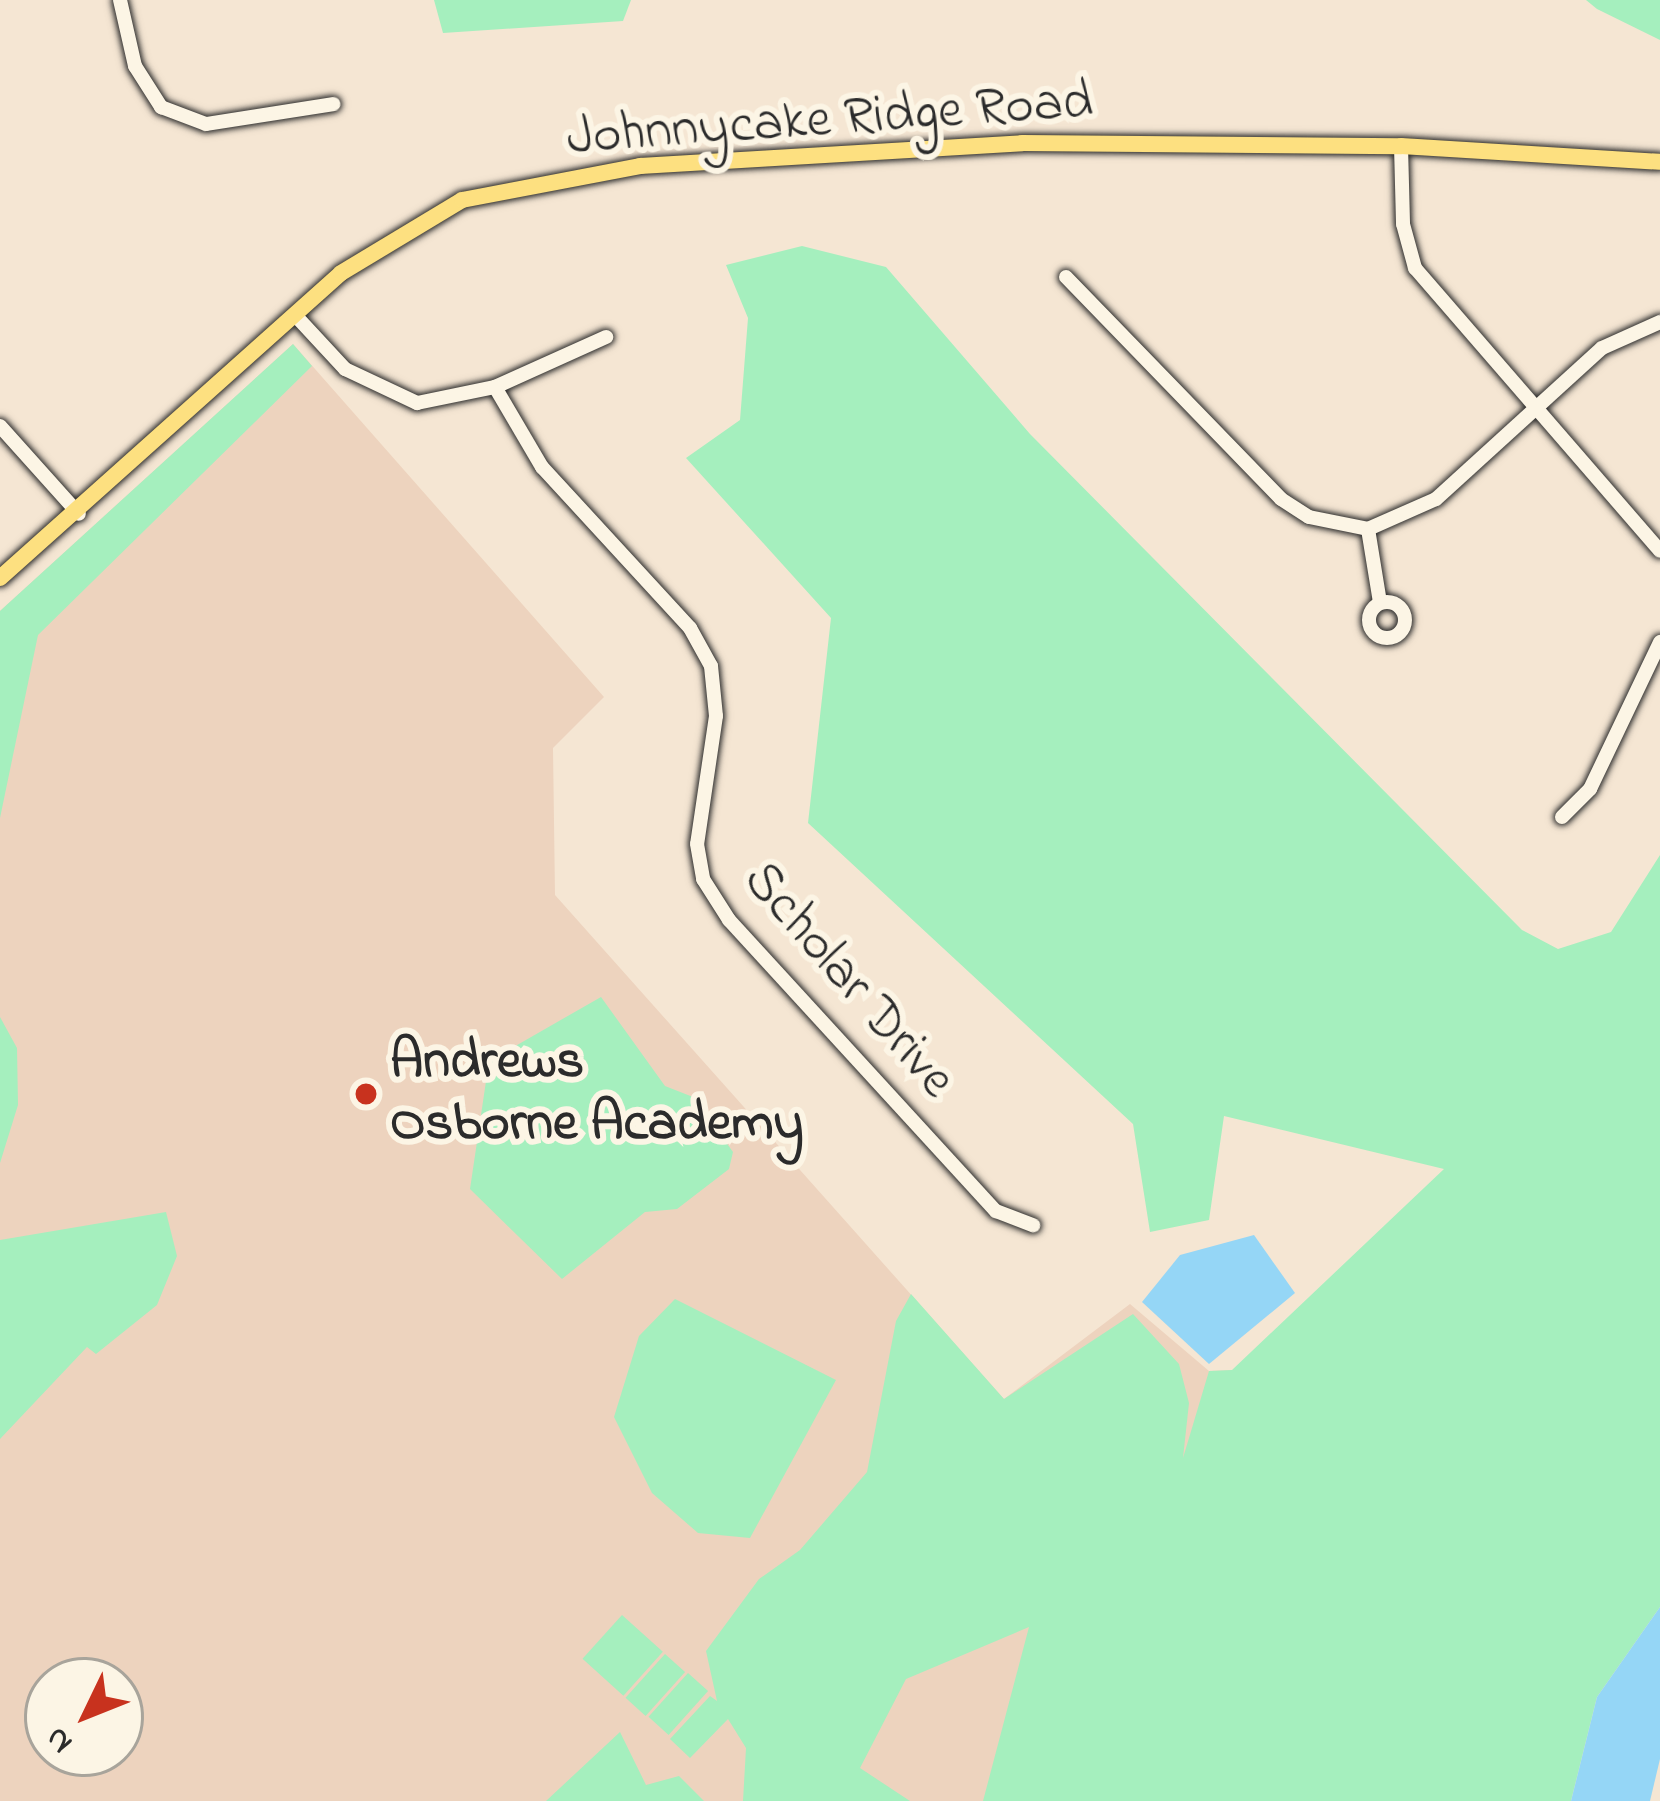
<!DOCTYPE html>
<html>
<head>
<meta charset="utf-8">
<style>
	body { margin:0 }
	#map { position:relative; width:1660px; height:1801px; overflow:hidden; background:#f5e6d3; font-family:"Indie Flower",sans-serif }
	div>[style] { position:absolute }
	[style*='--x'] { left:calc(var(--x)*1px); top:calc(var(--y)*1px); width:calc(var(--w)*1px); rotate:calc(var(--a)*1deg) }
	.built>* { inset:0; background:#edd3be }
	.green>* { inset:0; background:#a5efbe; transform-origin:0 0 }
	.water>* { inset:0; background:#95d6f6 }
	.roads { filter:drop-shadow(0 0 3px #2b2b2b) drop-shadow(0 0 3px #2b2b2b) }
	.minor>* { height:14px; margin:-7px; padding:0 7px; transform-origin:7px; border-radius:7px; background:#fcf5e5 }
	.minor>.ring { margin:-7px; padding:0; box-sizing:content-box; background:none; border:14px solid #fcf5e5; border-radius:50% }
	.major>* { height:16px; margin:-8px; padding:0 8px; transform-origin:8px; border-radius:8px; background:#fde080 }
	.dots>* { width:33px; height:33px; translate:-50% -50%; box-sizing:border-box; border:6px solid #fcf5e5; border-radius:50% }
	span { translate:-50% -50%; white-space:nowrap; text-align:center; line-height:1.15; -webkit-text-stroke:12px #fcf5e5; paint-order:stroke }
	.street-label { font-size:54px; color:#2b2b2b }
	.poi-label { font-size:54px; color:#2b2b2b; font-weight:700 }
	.left { translate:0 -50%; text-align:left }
	.north { position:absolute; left:24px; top:1657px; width:120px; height:120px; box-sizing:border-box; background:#fcf5e5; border:3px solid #a8a49b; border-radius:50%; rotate:227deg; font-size:33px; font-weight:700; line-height:48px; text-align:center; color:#2b2b2b }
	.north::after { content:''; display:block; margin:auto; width:42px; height:54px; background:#c8321e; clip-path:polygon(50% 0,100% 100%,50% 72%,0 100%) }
</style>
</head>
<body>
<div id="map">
	<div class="built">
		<i style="clip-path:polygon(evenodd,293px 344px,604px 697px,553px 748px,555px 895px,1004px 1399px,1130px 1304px,1209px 1371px,1260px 1369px,1098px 1801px,0 1801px,0 611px,293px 344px,48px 1681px,120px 1681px,120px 1753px,48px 1753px,48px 1681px)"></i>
	</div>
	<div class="green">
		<i style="clip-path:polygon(434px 0,631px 0,623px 21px,443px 33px)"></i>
		<i style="clip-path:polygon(1586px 0,1660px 0,1660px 40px,1597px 9px)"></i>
		<i style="clip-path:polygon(802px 246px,886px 267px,1030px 434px,1522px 930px,1558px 949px,1611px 932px,1660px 855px,1660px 1607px,1597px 1697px,1571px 1801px,983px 1801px,1029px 1627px,906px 1679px,860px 1768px,910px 1801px,743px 1801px,746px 1748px,728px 1719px,690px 1758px,670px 1739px,710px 1696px,717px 1701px,706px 1651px,759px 1579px,800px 1550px,867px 1472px,896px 1321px,911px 1294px,1004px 1399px,1133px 1314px,1179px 1364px,1189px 1403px,1183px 1458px,1209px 1371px,1232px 1370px,1444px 1169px,1224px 1116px,1209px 1220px,1150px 1232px,1133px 1124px,808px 823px,831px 618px,686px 458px,740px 420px,748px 318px,726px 265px)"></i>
		<i style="clip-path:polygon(293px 344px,312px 366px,38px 635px,0 818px,0 611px)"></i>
		<i style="clip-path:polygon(601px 997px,665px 1086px,693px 1097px,733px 1152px,729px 1169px,677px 1209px,645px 1212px,562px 1279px,470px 1189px,489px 1061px)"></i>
		<i style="clip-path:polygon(0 1017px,17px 1048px,18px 1105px,0 1163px)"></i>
		<i style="clip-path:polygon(166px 1212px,177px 1256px,157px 1305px,96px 1354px,87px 1347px,0 1439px,0 1240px)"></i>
		<i style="clip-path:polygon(675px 1299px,836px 1380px,750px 1538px,698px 1533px,652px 1493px,614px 1417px,639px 1336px)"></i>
		<i style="left:622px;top:1615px;width:55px;height:59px;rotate:42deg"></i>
		<i style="left:665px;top:1654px;width:27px;height:59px;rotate:42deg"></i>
		<i style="left:688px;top:1673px;width:27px;height:59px;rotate:42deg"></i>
		<i style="clip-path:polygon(620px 1732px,646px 1785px,679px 1776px,704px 1801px,546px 1801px)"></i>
	</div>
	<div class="water">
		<i style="clip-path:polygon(1254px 1235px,1295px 1293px,1209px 1364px,1142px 1302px,1180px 1255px)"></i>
		<i style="clip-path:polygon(1660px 1607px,1660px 1759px,1650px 1801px,1571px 1801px,1597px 1697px)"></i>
	</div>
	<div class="roads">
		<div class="minor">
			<i style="--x:120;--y:0;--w:68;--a:77.2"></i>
			<i style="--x:135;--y:66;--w:49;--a:57.6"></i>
			<i style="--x:161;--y:107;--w:48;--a:20.7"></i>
			<i style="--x:206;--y:124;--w:129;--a:-8.9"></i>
			<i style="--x:1401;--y:146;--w:78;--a:88.5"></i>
			<i style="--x:1403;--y:224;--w:46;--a:74.7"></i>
			<i style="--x:1415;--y:268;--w:374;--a:49.1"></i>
			<i style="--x:1066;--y:277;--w:309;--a:45.9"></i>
			<i style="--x:1281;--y:499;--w:33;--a:33"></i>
			<i style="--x:1309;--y:517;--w:60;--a:11.5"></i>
			<i style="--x:1368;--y:529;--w:74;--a:-23.8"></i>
			<i style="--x:1436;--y:499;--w:224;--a:-42.3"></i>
			<i style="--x:1602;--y:348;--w:64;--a:-24.1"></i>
			<i style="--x:295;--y:315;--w:74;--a:47.2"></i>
			<i style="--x:345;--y:369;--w:80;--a:25.3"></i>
			<i style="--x:417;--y:403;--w:80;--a:-11.6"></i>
			<i style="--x:495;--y:387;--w:122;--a:-24.2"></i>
			<i style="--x:495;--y:387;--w:93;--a:59.6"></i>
			<i style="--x:542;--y:467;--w:219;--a:47.4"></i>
			<i style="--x:690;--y:628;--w:43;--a:61.1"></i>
			<i style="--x:711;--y:666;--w:50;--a:84.3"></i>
			<i style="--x:716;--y:716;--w:129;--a:98.4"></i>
			<i style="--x:697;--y:844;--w:36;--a:80"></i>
			<i style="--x:703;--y:879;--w:49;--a:57.6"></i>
			<i style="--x:729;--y:920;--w:395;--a:47.5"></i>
			<i style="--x:996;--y:1211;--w:40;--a:21"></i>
			<i style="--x:0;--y:426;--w:118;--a:48.1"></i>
			<i style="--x:1368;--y:529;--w:74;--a:80.7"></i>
			<i class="ring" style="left:1369px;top:602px;width:22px;height:22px"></i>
			<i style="--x:1562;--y:817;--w:40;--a:-45"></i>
			<i style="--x:1590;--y:789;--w:163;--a:-64.5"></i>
		</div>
		<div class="major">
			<i style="--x:0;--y:578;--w:457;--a:-41.8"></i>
			<i style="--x:341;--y:273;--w:141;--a:-31.1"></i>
			<i style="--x:462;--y:200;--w:181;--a:-10.8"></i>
			<i style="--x:640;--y:166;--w:383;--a:-3.4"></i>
			<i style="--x:1022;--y:143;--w:379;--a:0.5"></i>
			<i style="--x:1401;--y:146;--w:259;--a:3.5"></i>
		</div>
	</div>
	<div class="dots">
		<i style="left:366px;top:1094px;background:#c8321e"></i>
	</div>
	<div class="street-label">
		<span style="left:830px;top:121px;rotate:-4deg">Johnnycake Ridge Road</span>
		<span style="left:848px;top:981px;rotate:49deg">Scholar Drive</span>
	</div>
	<div class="poi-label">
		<span class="left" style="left:390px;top:1094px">Andrews<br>Osborne Academy</span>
	</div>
	<div class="north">N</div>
</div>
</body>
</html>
